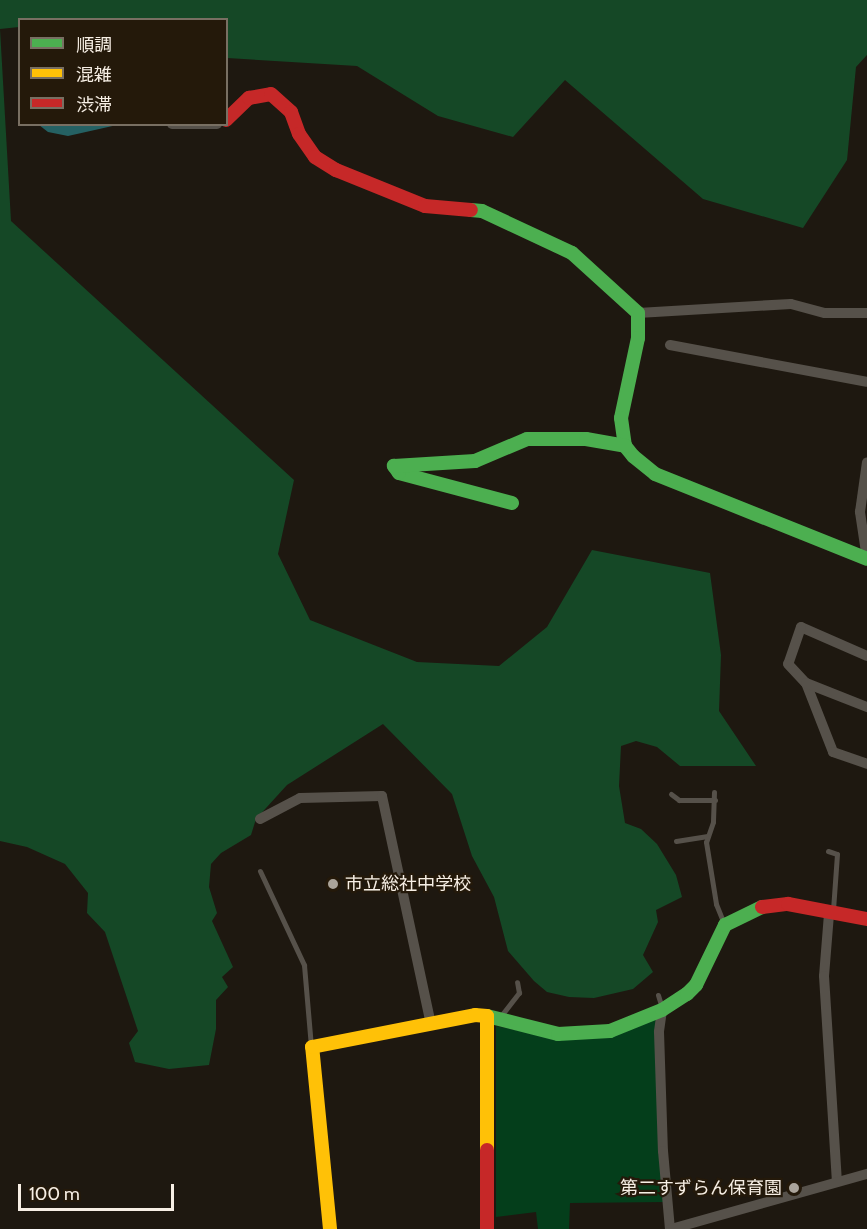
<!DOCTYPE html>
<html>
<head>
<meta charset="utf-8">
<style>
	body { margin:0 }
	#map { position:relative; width:867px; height:1229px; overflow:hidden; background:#1e1810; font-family:Cabin,"Noto Sans JP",sans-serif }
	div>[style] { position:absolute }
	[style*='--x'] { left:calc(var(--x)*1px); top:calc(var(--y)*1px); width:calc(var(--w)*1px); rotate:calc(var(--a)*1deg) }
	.green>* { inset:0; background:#043e1b }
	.forest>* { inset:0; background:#154826 }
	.water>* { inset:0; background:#256163 }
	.lane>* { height:5px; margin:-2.5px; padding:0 2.5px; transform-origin:2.5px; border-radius:2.5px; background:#56514a }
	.street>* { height:10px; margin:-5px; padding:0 5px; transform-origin:5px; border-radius:5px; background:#56514a }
	.fast>* { height:14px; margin:-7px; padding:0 7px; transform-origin:7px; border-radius:7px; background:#4caf50 }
	.slow>* { height:14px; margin:-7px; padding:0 7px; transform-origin:7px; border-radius:7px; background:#ffc107 }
	.jam>* { height:14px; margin:-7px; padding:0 7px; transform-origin:7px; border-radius:7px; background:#c62828 }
	.dots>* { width:16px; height:16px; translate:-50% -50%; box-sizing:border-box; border:3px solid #24190a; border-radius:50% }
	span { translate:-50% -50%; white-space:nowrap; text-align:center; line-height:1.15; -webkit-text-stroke:4.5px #24190a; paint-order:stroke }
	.poi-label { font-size:18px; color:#f7efe5 }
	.left { translate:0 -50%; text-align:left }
	.right { translate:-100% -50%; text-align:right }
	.legend { position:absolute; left:18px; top:18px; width:210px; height:108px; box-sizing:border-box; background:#24190a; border:2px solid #786f62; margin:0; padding:8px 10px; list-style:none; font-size:18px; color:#f7efe5 }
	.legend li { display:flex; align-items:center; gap:12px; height:30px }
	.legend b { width:30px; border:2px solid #786f62 }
	.scale { position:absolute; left:18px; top:1184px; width:156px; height:27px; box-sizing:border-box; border:3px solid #f7efe5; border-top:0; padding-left:8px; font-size:18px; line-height:21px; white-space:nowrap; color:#f7efe5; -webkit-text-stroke:4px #24190a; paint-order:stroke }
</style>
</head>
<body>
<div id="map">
	<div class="green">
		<i style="clip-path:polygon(656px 1016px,666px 1202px,570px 1203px,569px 1229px,538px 1229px,536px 1212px,496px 1217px,496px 1026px,556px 1038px)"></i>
	</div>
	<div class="forest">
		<i style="clip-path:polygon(0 0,867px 0,867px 55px,856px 67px,847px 160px,803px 228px,703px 199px,565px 80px,513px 137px,438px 116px,357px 66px,227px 58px,226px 20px,20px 20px,19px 27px,0 29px,11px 221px,294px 480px,278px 554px,310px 620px,417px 662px,499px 666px,547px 627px,592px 550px,710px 573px,721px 655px,719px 711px,756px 766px,680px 766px,657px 747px,636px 741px,621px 746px,619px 786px,625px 823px,641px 829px,657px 844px,676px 875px,682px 897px,656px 910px,658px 922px,643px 955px,653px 972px,633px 989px,594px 998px,569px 997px,547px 992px,534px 981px,508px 951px,494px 897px,472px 856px,452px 794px,383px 724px,287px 785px,256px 819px,251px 835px,221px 853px,211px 864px,209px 887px,217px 913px,212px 921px,233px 967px,222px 977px,228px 987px,216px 1000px,216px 1029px,209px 1065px,169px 1069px,135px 1062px,129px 1043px,138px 1031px,105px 932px,87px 913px,88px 893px,65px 864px,27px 847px,0 841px)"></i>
	</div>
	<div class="water">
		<i style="clip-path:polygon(39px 125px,117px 125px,68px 136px,48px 132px)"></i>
	</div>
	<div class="lane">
		<i style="--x:714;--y:792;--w:30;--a:92"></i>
		<i style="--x:713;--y:822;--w:21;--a:109"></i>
		<i style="--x:706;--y:842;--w:63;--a:80.8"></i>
		<i style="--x:716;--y:904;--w:22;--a:68"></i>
		<i style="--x:671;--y:794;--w:10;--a:37"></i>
		<i style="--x:679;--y:800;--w:36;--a:0"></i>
		<i style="--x:676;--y:841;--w:32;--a:-9"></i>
		<i style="--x:828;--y:851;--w:9;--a:18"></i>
		<i style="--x:837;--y:854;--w:56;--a:94.1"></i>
		<i style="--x:260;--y:871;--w:104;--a:64.9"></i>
		<i style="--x:304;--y:965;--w:81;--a:85.1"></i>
		<i style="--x:658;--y:995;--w:14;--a:73"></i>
		<i style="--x:500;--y:1017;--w:31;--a:-52"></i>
		<i style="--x:519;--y:993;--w:11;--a:-100"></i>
	</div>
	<div class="street">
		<i style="--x:172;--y:124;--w:45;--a:0"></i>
		<i style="--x:638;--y:313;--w:153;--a:-3.4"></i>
		<i style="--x:791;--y:304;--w:35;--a:15"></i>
		<i style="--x:825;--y:313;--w:42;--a:0"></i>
		<i style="--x:670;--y:345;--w:200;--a:10.6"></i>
		<i style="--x:867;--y:559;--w:48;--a:-98.5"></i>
		<i style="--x:860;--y:512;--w:50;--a:-82"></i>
		<i style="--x:867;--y:656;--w:72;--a:-156.3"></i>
		<i style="--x:801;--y:627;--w:39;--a:109"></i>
		<i style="--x:788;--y:664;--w:26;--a:47"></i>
		<i style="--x:806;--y:683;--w:74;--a:68.6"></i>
		<i style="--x:833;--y:752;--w:36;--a:19"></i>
		<i style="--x:806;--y:683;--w:66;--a:21.5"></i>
		<i style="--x:260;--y:819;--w:45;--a:-27.7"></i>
		<i style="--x:300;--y:798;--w:82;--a:-1.4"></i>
		<i style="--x:382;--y:796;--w:233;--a:77.9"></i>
		<i style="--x:829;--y:914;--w:62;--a:94.6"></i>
		<i style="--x:824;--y:976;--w:206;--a:86.4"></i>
		<i style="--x:662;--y:1010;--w:22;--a:98"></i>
		<i style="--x:659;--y:1032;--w:119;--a:88.1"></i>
		<i style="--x:663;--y:1151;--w:78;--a:84.9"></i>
		<i style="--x:671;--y:1229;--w:204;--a:-15.7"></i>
	</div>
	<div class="fast">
		<i style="--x:471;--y:210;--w:11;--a:5"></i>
		<i style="--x:482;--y:211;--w:99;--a:25"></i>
		<i style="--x:572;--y:253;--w:89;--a:42.3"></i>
		<i style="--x:638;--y:313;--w:25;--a:90"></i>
		<i style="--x:638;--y:338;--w:82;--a:102"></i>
		<i style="--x:621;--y:418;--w:28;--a:82"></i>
		<i style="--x:625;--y:446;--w:13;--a:51"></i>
		<i style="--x:633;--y:456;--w:28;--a:39"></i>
		<i style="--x:655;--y:474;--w:228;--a:21.8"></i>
		<i style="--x:512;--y:503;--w:117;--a:-165.1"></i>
		<i style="--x:399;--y:473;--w:9;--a:-126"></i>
		<i style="--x:394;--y:466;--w:81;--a:-3.5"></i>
		<i style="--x:475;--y:461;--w:56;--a:-22.9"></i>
		<i style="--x:527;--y:439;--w:59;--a:0"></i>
		<i style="--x:586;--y:439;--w:40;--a:10"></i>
		<i style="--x:487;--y:1016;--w:73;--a:14.2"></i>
		<i style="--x:558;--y:1034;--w:52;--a:-3.3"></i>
		<i style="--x:610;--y:1031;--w:56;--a:-22"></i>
		<i style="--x:662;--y:1010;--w:30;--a:-33"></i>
		<i style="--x:687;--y:994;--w:13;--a:-45"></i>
		<i style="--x:696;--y:985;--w:67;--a:-64.2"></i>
		<i style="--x:725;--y:925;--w:41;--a:-25.9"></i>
	</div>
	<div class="slow">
		<i style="--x:330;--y:1229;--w:183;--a:-95.6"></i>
		<i style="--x:312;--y:1047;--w:166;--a:-11.1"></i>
		<i style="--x:475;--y:1015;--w:12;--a:5"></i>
		<i style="--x:487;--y:1016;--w:134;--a:90"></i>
	</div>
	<div class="jam">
		<i style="--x:226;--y:120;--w:32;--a:-44"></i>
		<i style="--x:249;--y:98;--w:22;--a:-10"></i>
		<i style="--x:271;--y:94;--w:27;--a:42"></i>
		<i style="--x:291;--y:112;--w:23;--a:70"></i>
		<i style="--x:299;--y:134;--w:28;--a:55"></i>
		<i style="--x:315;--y:157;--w:25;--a:32"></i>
		<i style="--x:336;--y:170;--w:96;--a:22"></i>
		<i style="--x:425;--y:206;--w:46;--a:5"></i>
		<i style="--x:762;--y:907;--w:26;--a:-7"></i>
		<i style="--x:788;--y:904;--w:80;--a:10.8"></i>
		<i style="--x:487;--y:1150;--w:79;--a:90"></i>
	</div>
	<div class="dots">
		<i style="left:333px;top:884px;background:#aba49a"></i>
		<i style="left:794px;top:1188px;background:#aba49a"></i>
	</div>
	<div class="poi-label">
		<span class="left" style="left:345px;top:884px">市立総社中学校</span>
		<span class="right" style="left:782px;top:1188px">第二すずらん保育園</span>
	</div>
	<ul class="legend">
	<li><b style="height:8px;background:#4caf50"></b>順調</li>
	<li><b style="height:8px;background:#ffc107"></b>混雑</li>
	<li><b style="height:8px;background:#c62828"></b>渋滞</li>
	</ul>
	<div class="scale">100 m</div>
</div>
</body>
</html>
